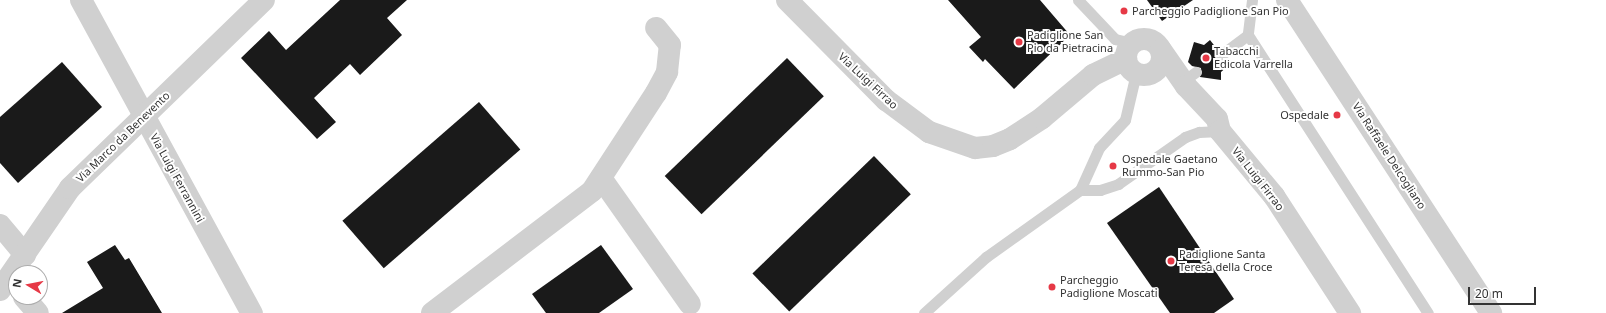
<!DOCTYPE html>
<html>
<head>
<meta charset="utf-8">
<style>
	body { margin:0 }
	#map { position:relative; width:1606px; height:313px; overflow:hidden; background:#fff; font-family:"Noto Sans",sans-serif }
	div>[style] { position:absolute }
	[style*='--x'] { left:calc(var(--x)*1px); top:calc(var(--y)*1px); width:calc(var(--w)*1px); rotate:calc(var(--a)*1deg) }
	.building>* { inset:0; background:#1a1a1a; transform-origin:0 0 }
	.service>* { height:11px; margin:-5.5px; padding:0 5.5px; transform-origin:5.5px; border-radius:5.5px; background:#d0d0d0 }
	.minor>* { height:22px; margin:-11px; padding:0 11px; transform-origin:11px; border-radius:11px; background:#d0d0d0 }
	.minor>.ring { margin:-11px; padding:0; box-sizing:content-box; background:none; border:22px solid #d0d0d0; border-radius:50% }
	.dots>* { width:11px; height:11px; translate:-50% -50%; box-sizing:border-box; border:2px solid #fff; border-radius:50% }
	span { translate:-50% -50%; white-space:nowrap; text-align:center; line-height:1.15; -webkit-text-stroke:4px #fff; paint-order:stroke }
	.poi-label { font-size:11px; color:#333 }
	.left { translate:0 -50%; text-align:left }
	.right { translate:-100% -50%; text-align:right }
	.street-label { font-size:11px; color:#333 }
	.north { position:absolute; left:8px; top:265px; width:40px; height:40px; box-sizing:border-box; background:#fff; border:1px solid #adadad; border-radius:50%; rotate:280deg; font-size:11px; font-weight:700; line-height:16px; text-align:center; color:#333 }
	.north::after { content:''; display:block; margin:auto; width:14px; height:18px; background:#e63946; clip-path:polygon(50% 0,100% 100%,50% 72%,0 100%) }
	.scale { position:absolute; left:1468px; top:287px; width:68px; height:18px; box-sizing:border-box; border:2px solid #333; border-top:0; padding-left:5px; font-size:12px; line-height:14px; white-space:nowrap; color:#333; -webkit-text-stroke:3px #fff; paint-order:stroke }
</style>
</head>
<body>
<div id="map">
	<div class="building">
		<i style="clip-path:polygon(340px 0,407px 0,387px 18px,402px 35px,360px 75px,350px 64px,314px 98px,336px 122px,317px 139px,241px 58px,269px 31px,286px 50px)"></i>
		<i style="clip-path:polygon(948px 0,1040px 0,1070px 35px,1014px 89px,985px 59px,983px 62px,969px 47px,981px 37px)"></i>
		<i style="clip-path:polygon(1147px 0,1193px 0,1162px 21px)"></i>
		<i style="clip-path:polygon(1210px 40px,1217px 49px,1215px 59px,1225px 61px,1228px 66px,1221px 72px,1221px 80px,1200px 77px,1201px 68px,1192px 66px,1188px 62px,1194px 42px,1204px 45px)"></i>
		<i style="left:787px;top:58px;width:53px;height:170px;rotate:46deg"></i>
		<i style="clip-path:polygon(62px 62px,102px 107px,18px 183px,0 163px,0 117px)"></i>
		<i style="left:479px;top:102px;width:63px;height:181px;rotate:49deg"></i>
		<i style="left:874px;top:156px;width:53px;height:169px;rotate:46deg"></i>
		<i style="clip-path:polygon(1159px 187px,1234px 299px,1214px 313px,1170px 313px,1107px 223px)"></i>
		<i style="clip-path:polygon(115px 245px,125px 260px,129px 258px,162px 313px,62px 313px,103px 288px,87px 262px)"></i>
		<i style="clip-path:polygon(601px 245px,633px 289px,599px 313px,546px 313px,532px 294px)"></i>
	</div>
	<div class="service">
		<i style="--x:1078;--y:0;--w:54;--a:46.5"></i>
		<i style="--x:1115;--y:39;--w:17;--a:13"></i>
		<i style="--x:1252;--y:0;--w:35;--a:97"></i>
		<i style="--x:1248;--y:35;--w:331;--a:57.1"></i>
		<i style="--x:1221;--y:55;--w:34;--a:-37"></i>
		<i style="--x:1136;--y:73;--w:48;--a:103.2"></i>
		<i style="--x:1125;--y:120;--w:38;--a:133"></i>
		<i style="--x:1099;--y:148;--w:46;--a:114.3"></i>
		<i style="--x:1080;--y:190;--w:20;--a:0"></i>
		<i style="--x:1100;--y:190;--w:19;--a:-18"></i>
		<i style="--x:1118;--y:184;--w:82;--a:-35"></i>
		<i style="--x:1185;--y:137;--w:15;--a:-20"></i>
		<i style="--x:1199;--y:132;--w:21;--a:-3"></i>
		<i style="--x:1183;--y:81;--w:16;--a:-35"></i>
		<i style="--x:924;--y:313;--w:84;--a:-42.1"></i>
		<i style="--x:986;--y:257;--w:115;--a:-35.5"></i>
	</div>
	<div class="minor">
		<i style="--x:81;--y:0;--w:357;--a:61.4"></i>
		<i style="--x:787;--y:0;--w:141;--a:45.3"></i>
		<i style="--x:886;--y:100;--w:54;--a:36.7"></i>
		<i style="--x:929;--y:132;--w:49;--a:19.2"></i>
		<i style="--x:975;--y:148;--w:18;--a:-6"></i>
		<i style="--x:993;--y:146;--w:18;--a:-22"></i>
		<i style="--x:1010;--y:139;--w:38;--a:-33"></i>
		<i style="--x:1042;--y:118;--w:67;--a:-40.1"></i>
		<i style="--x:1093;--y:75;--w:37;--a:-26"></i>
		<i style="--x:1287;--y:0;--w:374;--a:56.9"></i>
		<i class="ring" style="left:1126px;top:39px;width:14px;height:14px"></i>
		<i style="--x:1161;--y:50;--w:44;--a:55.2"></i>
		<i style="--x:1186;--y:86;--w:45;--a:46.8"></i>
		<i style="--x:1217;--y:119;--w:12;--a:76"></i>
		<i style="--x:1220;--y:131;--w:85;--a:50.3"></i>
		<i style="--x:1274;--y:196;--w:140;--a:57"></i>
		<i style="--x:601;--y:178;--w:154;--a:54.8"></i>
		<i style="--x:0;--y:225;--w:39;--a:50"></i>
		<i style="--x:0;--y:290;--w:124;--a:-55.5"></i>
		<i style="--x:70;--y:188;--w:270;--a:-44.1"></i>
		<i style="--x:24;--y:297;--w:21;--a:49"></i>
		<i style="--x:432;--y:313;--w:201;--a:-37.3"></i>
		<i style="--x:592;--y:191;--w:117;--a:-56.9"></i>
		<i style="--x:656;--y:93;--w:24;--a:-62"></i>
		<i style="--x:667;--y:72;--w:27;--a:-84"></i>
		<i style="--x:670;--y:45;--w:22;--a:-129"></i>
	</div>
	<div class="dots">
		<i style="left:1124px;top:11px;background:#e63946"></i>
		<i style="left:1019px;top:42px;background:#e63946"></i>
		<i style="left:1206px;top:58px;background:#e63946"></i>
		<i style="left:1337px;top:115px;background:#e63946"></i>
		<i style="left:1113px;top:166px;background:#e63946"></i>
		<i style="left:1171px;top:261px;background:#e63946"></i>
		<i style="left:1052px;top:287px;background:#e63946"></i>
	</div>
	<div class="poi-label">
		<span class="left" style="left:1132px;top:11px">Parcheggio Padiglione San Pio</span>
		<span class="left" style="left:1027px;top:42px">Padiglione San<br>Pio da Pietracina</span>
		<span class="left" style="left:1214px;top:58px">Tabacchi<br>Edicola Varrella</span>
		<span class="right" style="left:1329px;top:115px">Ospedale</span>
		<span class="left" style="left:1122px;top:166px">Ospedale Gaetano<br>Rummo-San Pio</span>
		<span class="left" style="left:1179px;top:261px">Padiglione Santa<br>Teresa della Croce</span>
		<span class="left" style="left:1060px;top:287px">Parcheggio<br>Padiglione Moscati</span>
	</div>
	<div class="street-label">
		<span style="left:868px;top:81px;rotate:43deg">Via Luigi Firrao</span>
		<span style="left:123px;top:137px;rotate:-44deg">Via Marco da Benevento</span>
		<span style="left:1389px;top:156px;rotate:57deg">Via Raffaele Delcogliano</span>
		<span style="left:177px;top:178px;rotate:61deg">Via Luigi Ferrannini</span>
		<span style="left:1258px;top:179px;rotate:52deg">Via Luigi Firrao</span>
	</div>
	<div class="north">N</div>
	<div class="scale">20 m</div>
</div>
</body>
</html>
